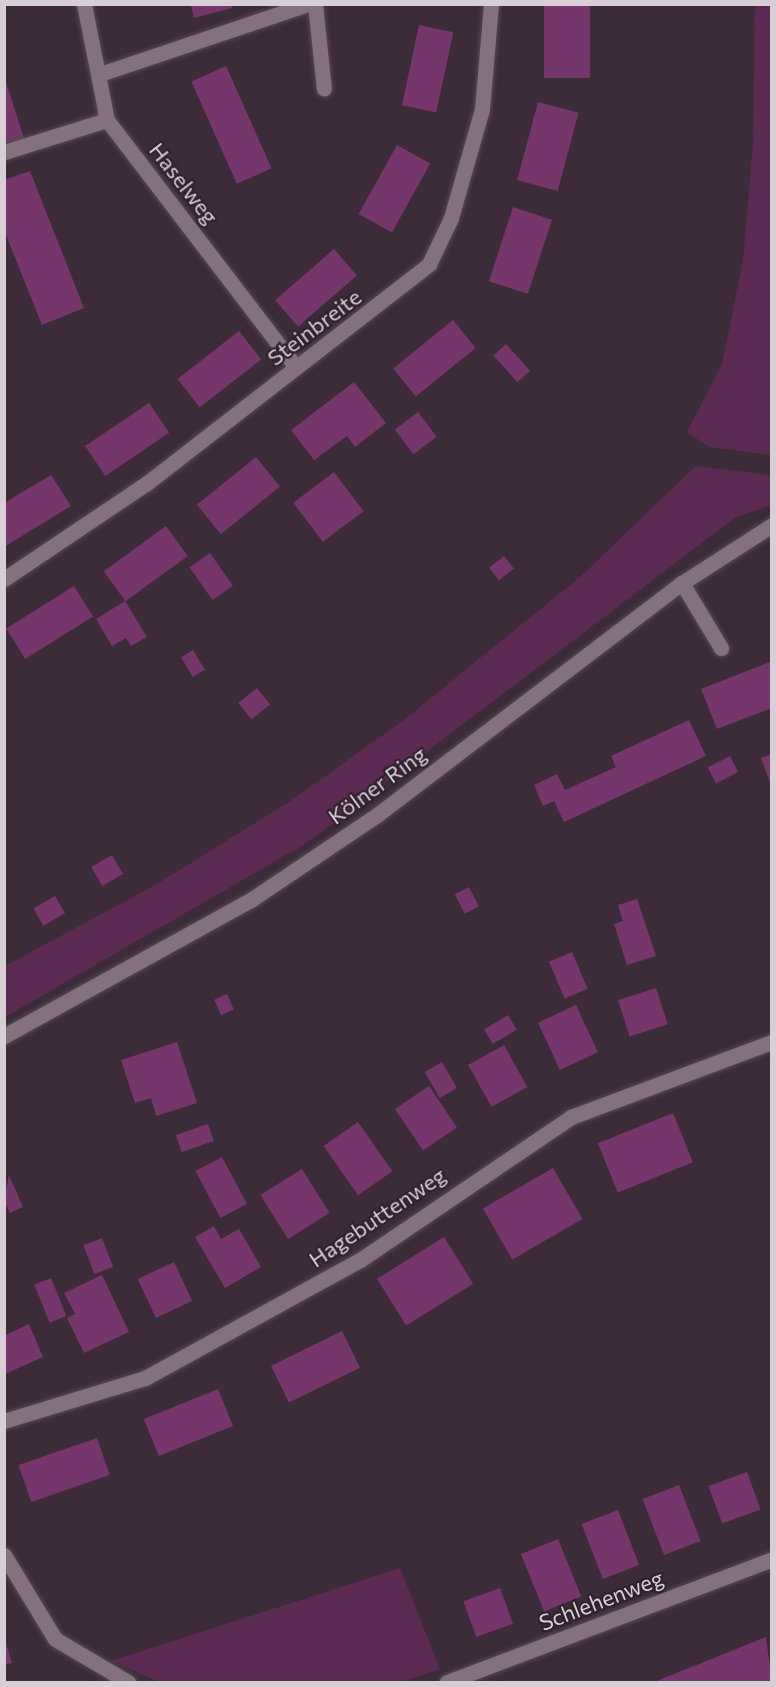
<!DOCTYPE html>
<html>
<head>
<meta charset="utf-8">
<style>
	body { margin:0 }
	#map { position:relative; width:776px; height:1687px; overflow:hidden; background:#3c2c39; font-family:Commissioner,sans-serif }
	div>[style] { position:absolute }
	[style*='--x'] { left:calc(var(--x)*1px); top:calc(var(--y)*1px); width:calc(var(--w)*1px); rotate:calc(var(--a)*1deg) }
	.green>* { inset:0; background:#5a2a53 }
	.building>* { inset:0; background:#74366b; transform-origin:0 0 }
	.roads { filter:drop-shadow(0 0 2px #554853) drop-shadow(0 0 2px #554853) }
	.minor>* { height:15px; margin:-7.5px; padding:0 7.5px; transform-origin:7.5px; border-radius:7.5px; background:#83717f }
	span { translate:-50% -50%; white-space:nowrap; text-align:center; line-height:1.15; -webkit-text-stroke:4.5px #31222f; paint-order:stroke }
	.street-label { font-size:22px; color:#d8ced6 }
	.frame { position:absolute; inset:0; border:6px solid #d8ced6; pointer-events:none }
</style>
</head>
<body>
<div id="map">
	<div class="green">
		<i style="clip-path:polygon(755px 5px,772px 5px,771px 455px,709px 447px,687px 432px,722px 364px,743px 260px,753px 144px)"></i>
		<i style="clip-path:polygon(696px 466px,771px 475px,771px 505px,736px 517px,305px 844px,5px 1017px,5px 966px,157px 884px,292px 800px,405px 719px,580px 577px)"></i>
		<i style="clip-path:polygon(400px 1568px,440px 1669px,401px 1682px,160px 1682px,111px 1661px)"></i>
	</div>
	<div class="building">
		<i style="left:544px;top:4px;width:46px;height:74px"></i>
		<i style="clip-path:polygon(191px 5px,231px 5px,232px 8px,194px 18px)"></i>
		<i style="left:419px;top:25px;width:35px;height:82px;rotate:12deg"></i>
		<i style="left:226px;top:66px;width:112px;height:38px;rotate:66deg"></i>
		<i style="clip-path:polygon(4px 76px,24px 138px,4px 144px)"></i>
		<i style="left:538px;top:102px;width:42px;height:81px;rotate:15deg"></i>
		<i style="left:397px;top:145px;width:38px;height:79px;rotate:29deg"></i>
		<i style="clip-path:polygon(30px 171px,84px 308px,42px 325px,4px 230px,4px 180px)"></i>
		<i style="left:513px;top:207px;width:41px;height:78px;rotate:18deg"></i>
		<i style="left:334px;top:249px;width:35px;height:78px;rotate:49deg"></i>
		<i style="left:453px;top:320px;width:36px;height:77px;rotate:51deg"></i>
		<i style="left:239px;top:331px;width:36px;height:78px;rotate:52deg"></i>
		<i style="left:506px;top:344px;width:36px;height:17px;rotate:48deg"></i>
		<i style="clip-path:polygon(354px 382px,386px 423px,355px 447px,347px 436px,314px 460px,291px 430px)"></i>
		<i style="left:149px;top:403px;width:36px;height:77px;rotate:56deg"></i>
		<i style="left:418px;top:412px;width:31px;height:29px;rotate:53deg"></i>
		<i style="left:256px;top:457px;width:38px;height:76px;rotate:51deg"></i>
		<i style="left:334px;top:472px;width:49px;height:51px;rotate:53deg"></i>
		<i style="clip-path:polygon(51px 475px,71px 506px,4px 547px,4px 503px)"></i>
		<i style="left:166px;top:526px;width:37px;height:77px;rotate:54deg"></i>
		<i style="left:210px;top:553px;width:40px;height:25px;rotate:55deg"></i>
		<i style="left:504px;top:556px;width:16px;height:19px;rotate:52deg"></i>
		<i style="left:74px;top:586px;width:36px;height:80px;rotate:58deg"></i>
		<i style="clip-path:polygon(125px 601px,147px 637px,131px 646px,126px 638px,112px 646px,96px 619px)"></i>
		<i style="left:193px;top:650px;width:23px;height:14px;rotate:59deg"></i>
		<i style="clip-path:polygon(772px 661px,772px 708px,717px 729px,701px 689px)"></i>
		<i style="left:257px;top:688px;width:21px;height:24px;rotate:51deg"></i>
		<i style="clip-path:polygon(689px 720px,706px 756px,564px 822px,554px 801px,543px 806px,534px 785px,557px 774px,565px 790px,616px 767px,611px 756px)"></i>
		<i style="clip-path:polygon(772px 754px,772px 785px,771px 785px,761px 758px)"></i>
		<i style="left:730px;top:756px;width:18px;height:25px;rotate:63deg"></i>
		<i style="left:112px;top:855px;width:22px;height:24px;rotate:60deg"></i>
		<i style="left:469px;top:887px;width:22px;height:16px;rotate:63deg"></i>
		<i style="left:55px;top:896px;width:20px;height:25px;rotate:60deg"></i>
		<i style="clip-path:polygon(637px 899px,656px 956px,627px 965px,614px 924px,623px 921px,618px 905px)"></i>
		<i style="left:572px;top:952px;width:40px;height:25px;rotate:67deg"></i>
		<i style="left:656px;top:988px;width:38px;height:40px;rotate:72deg"></i>
		<i style="left:227px;top:994px;width:17px;height:14px;rotate:66deg"></i>
		<i style="left:576px;top:1005px;width:52px;height:42px;rotate:65deg"></i>
		<i style="left:508px;top:1015px;width:17px;height:28px;rotate:59deg"></i>
		<i style="clip-path:polygon(177px 1042px,197px 1103px,156px 1116px,151px 1098px,135px 1103px,121px 1060px)"></i>
		<i style="left:504px;top:1045px;width:48px;height:41px;rotate:61deg"></i>
		<i style="left:442px;top:1062px;width:30px;height:20px;rotate:60deg"></i>
		<i style="left:429px;top:1086px;width:50px;height:41px;rotate:56deg"></i>
		<i style="left:673px;top:1113px;width:53px;height:81px;rotate:68deg"></i>
		<i style="left:358px;top:1122px;width:60px;height:42px;rotate:55deg"></i>
		<i style="left:208px;top:1124px;width:18px;height:34px;rotate:71deg"></i>
		<i style="left:222px;top:1157px;width:53px;height:30px;rotate:62deg"></i>
		<i style="left:553px;top:1168px;width:59px;height:81px;rotate:60deg"></i>
		<i style="left:302px;top:1169px;width:52px;height:49px;rotate:58deg"></i>
		<i style="clip-path:polygon(9px 1175px,23px 1207px,10px 1213px,4px 1200px)"></i>
		<i style="clip-path:polygon(214px 1226px,221px 1239px,239px 1229px,261px 1267px,225px 1288px,195px 1237px)"></i>
		<i style="left:444px;top:1237px;width:55px;height:79px;rotate:58deg"></i>
		<i style="left:102px;top:1238px;width:31px;height:20px;rotate:69deg"></i>
		<i style="left:174px;top:1262px;width:43px;height:40px;rotate:65deg"></i>
		<i style="clip-path:polygon(102px 1275px,129px 1332px,84px 1353px,67px 1318px,75px 1314px,64px 1293px)"></i>
		<i style="left:51px;top:1278px;width:41px;height:18px;rotate:68deg"></i>
		<i style="clip-path:polygon(29px 1324px,43px 1357px,5px 1374px,5px 1335px)"></i>
		<i style="left:342px;top:1331px;width:41px;height:79px;rotate:64deg"></i>
		<i style="left:218px;top:1389px;width:40px;height:80px;rotate:68deg"></i>
		<i style="left:97px;top:1438px;width:39px;height:83px;rotate:71deg"></i>
		<i style="left:747px;top:1472px;width:40px;height:41px;rotate:70deg"></i>
		<i style="left:679px;top:1485px;width:60px;height:39px;rotate:69deg"></i>
		<i style="left:618px;top:1510px;width:59px;height:39px;rotate:69deg"></i>
		<i style="left:558px;top:1539px;width:62px;height:40px;rotate:68deg"></i>
		<i style="left:500px;top:1588px;width:38px;height:39px;rotate:70deg"></i>
		<i style="clip-path:polygon(4px 1636px,12px 1663px,4px 1665px)"></i>
		<i style="clip-path:polygon(766px 1637px,772px 1682px,654px 1682px)"></i>
	</div>
	<div class="roads">
		<div class="minor">
			<i style="--x:84;--y:4;--w:118;--a:78.8"></i>
			<i style="--x:107;--y:120;--w:311;--a:52.6"></i>
			<i style="--x:315;--y:4;--w:85;--a:84"></i>
			<i style="--x:100;--y:74;--w:219;--a:-18.6"></i>
			<i style="--x:4;--y:152;--w:108;--a:-17.3"></i>
			<i style="--x:4;--y:579;--w:172;--a:-33.9"></i>
			<i style="--x:147;--y:483;--w:357;--a:-37.8"></i>
			<i style="--x:429;--y:264;--w:51;--a:-64.4"></i>
			<i style="--x:451;--y:218;--w:113;--a:-74.1"></i>
			<i style="--x:482;--y:109;--w:105;--a:-85.1"></i>
			<i style="--x:682;--y:583;--w:76;--a:59"></i>
			<i style="--x:4;--y:1036;--w:283;--a:-28.9"></i>
			<i style="--x:252;--y:899;--w:151;--a:-33.9"></i>
			<i style="--x:377;--y:815;--w:383;--a:-37.3"></i>
			<i style="--x:682;--y:583;--w:107;--a:-32.8"></i>
			<i style="--x:4;--y:1421;--w:147;--a:-17"></i>
			<i style="--x:145;--y:1378;--w:245;--a:-28.8"></i>
			<i style="--x:360;--y:1260;--w:255;--a:-34.1"></i>
			<i style="--x:571;--y:1117;--w:215;--a:-20.5"></i>
			<i style="--x:4;--y:1555;--w:98;--a:58.7"></i>
			<i style="--x:55;--y:1639;--w:85;--a:30.5"></i>
			<i style="--x:447;--y:1682;--w:347;--a:-20.7"></i>
		</div>
	</div>
	<div class="street-label">
		<span style="left:184px;top:183px;rotate:52deg">Haselweg</span>
		<span style="left:314px;top:327px;rotate:-37deg">Steinbreite</span>
		<span style="left:377px;top:785px;rotate:-36deg">Kölner Ring</span>
		<span style="left:377px;top:1217px;rotate:-34deg">Hagebuttenweg</span>
		<span style="left:601px;top:1600px;rotate:-21deg">Schlehenweg</span>
	</div>
	<div class="frame"></div>
</div>
</body>
</html>
